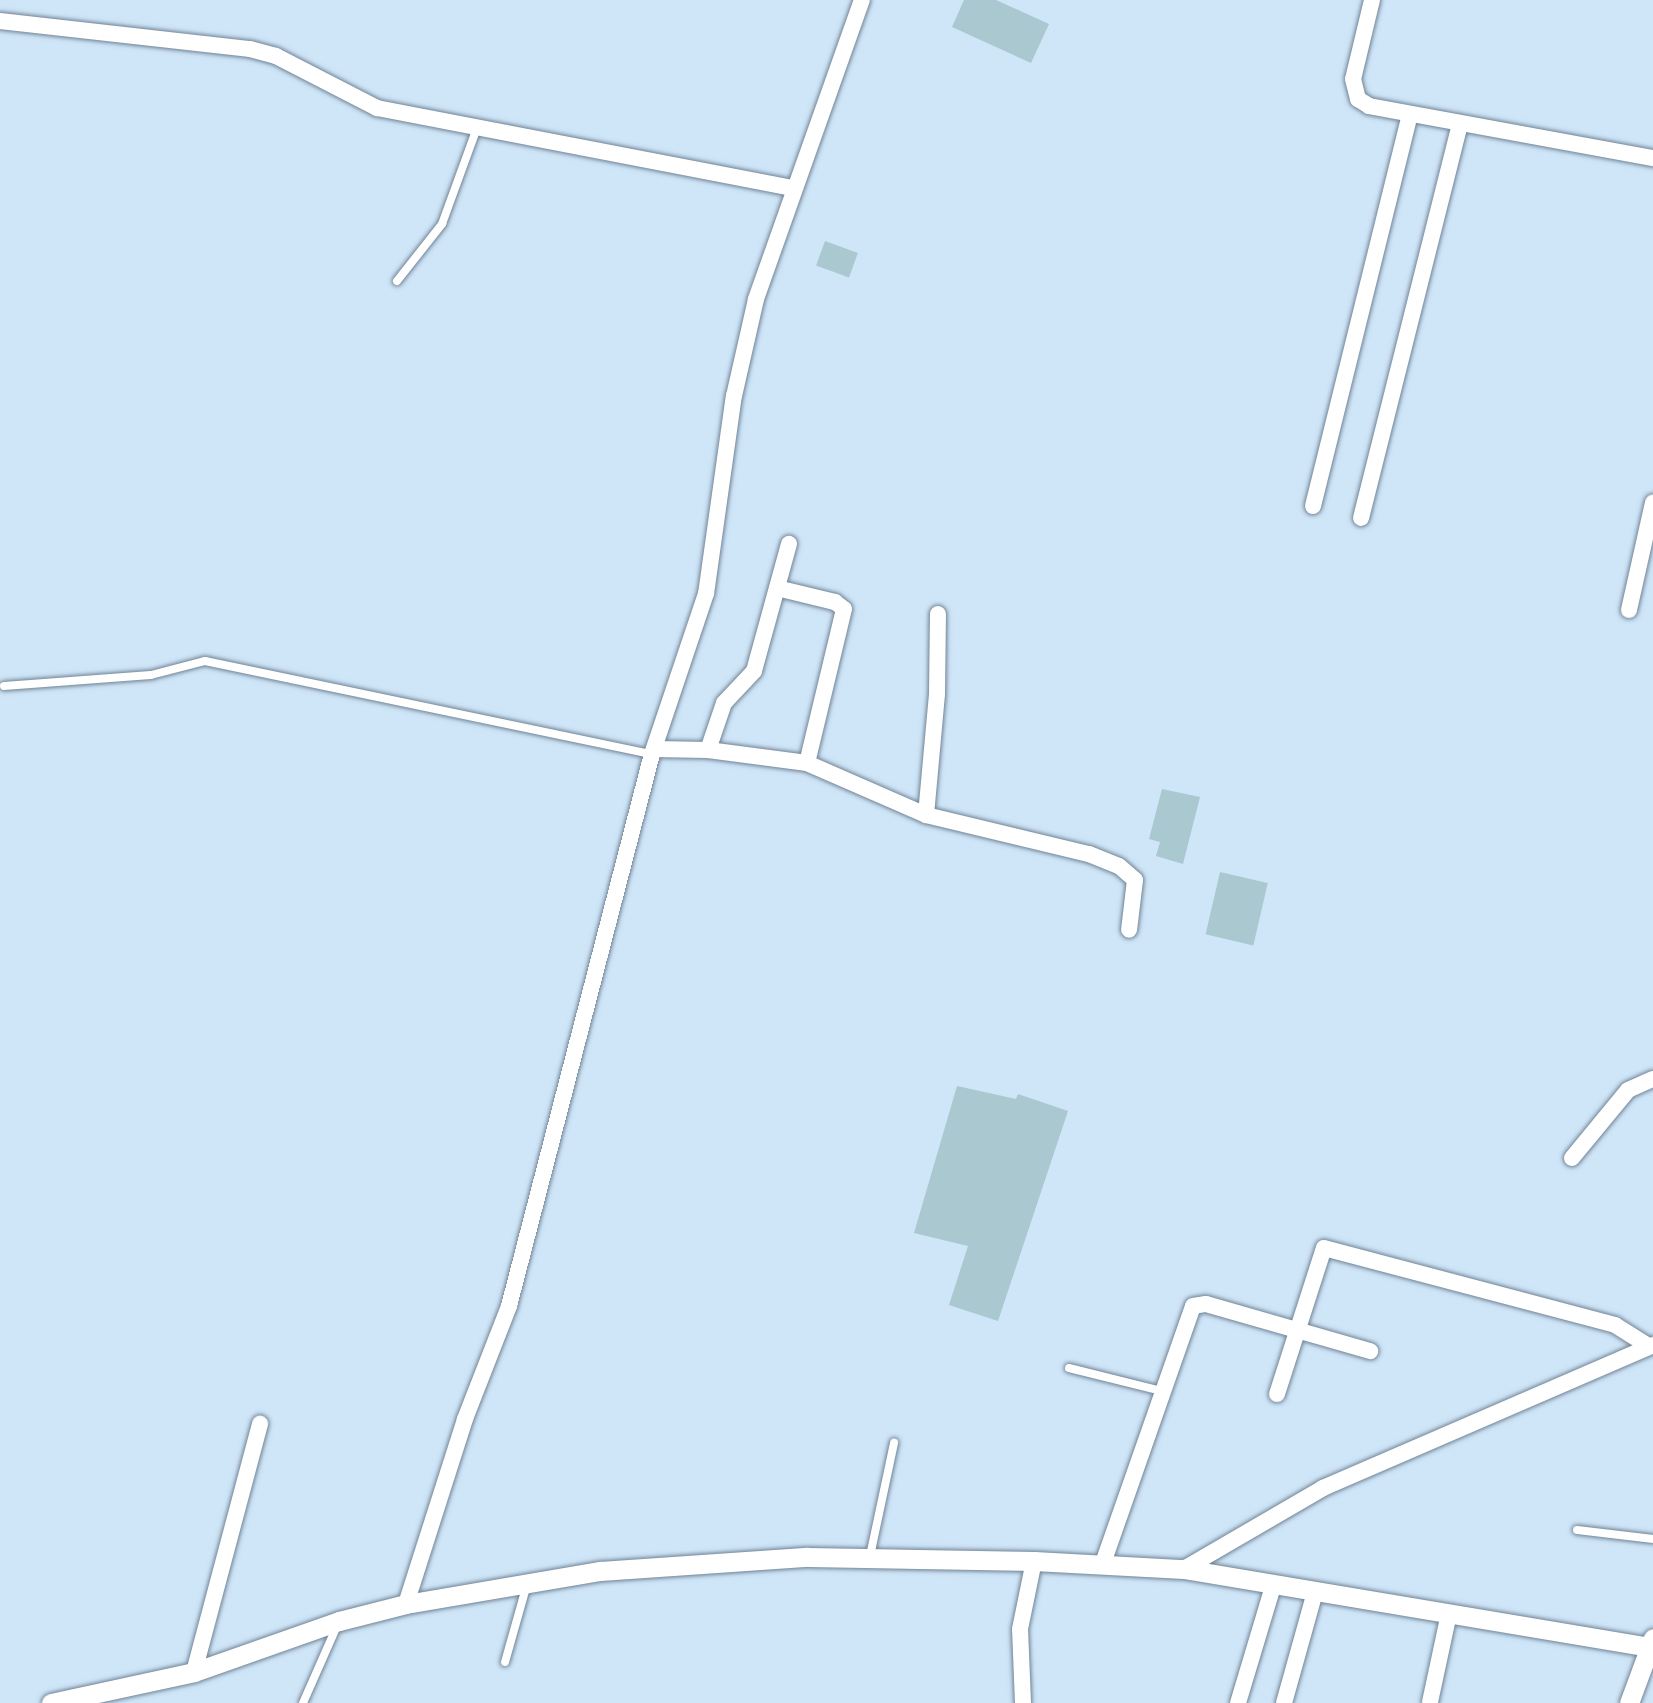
<!DOCTYPE html>
<html>
<head>
<meta charset="utf-8">
<style>
	body { margin:0 }
	#map { position:relative; width:1653px; height:1703px; overflow:hidden; background:#cfe5f8; font-family:"Playfair Display",serif }
	div>[style] { position:absolute }
	[style*='--x'] { left:calc(var(--x)*1px); top:calc(var(--y)*1px); width:calc(var(--w)*1px); rotate:calc(var(--a)*1deg) }
	.building>* { inset:0; background:#a9c8d0; transform-origin:0 0 }
	.roads { filter:drop-shadow(0 0 2px #708495) drop-shadow(0 0 2px #708495) }
	.service>* { height:8px; margin:-4px; padding:0 4px; transform-origin:4px; border-radius:4px; background:#fff }
	.minor>* { height:16px; margin:-8px; padding:0 8px; transform-origin:8px; border-radius:8px; background:#fff }
	.tertiary>* { height:19px; margin:-9.5px; padding:0 9.5px; transform-origin:9.5px; border-radius:9.5px; background:#fff }
	span { translate:-50% -50%; white-space:nowrap; text-align:center; line-height:1.15; -webkit-text-stroke:5px #fff; paint-order:stroke }
</style>
</head>
<body>
<div id="map">
	<div class="building">
		<i style="clip-path:polygon(964px 0,996px 0,1049px 24px,1031px 63px,952px 27px)"></i>
		<i style="left:825px;top:241px;width:35px;height:26px;rotate:20deg"></i>
		<i style="clip-path:polygon(1162px 789px,1200px 797px,1183px 864px,1156px 856px,1160px 842px,1149px 839px)"></i>
		<i style="left:1220px;top:872px;width:49px;height:64px;rotate:13deg"></i>
		<i style="clip-path:polygon(957px 1086px,1016px 1099px,1018px 1094px,1068px 1111px,998px 1321px,949px 1305px,968px 1246px,914px 1233px)"></i>
	</div>
	<div class="roads">
		<div class="service">
			<i style="--x:397;--y:281;--w:73;--a:-51.7"></i>
			<i style="--x:442;--y:224;--w:102;--a:-70"></i>
			<i style="--x:4;--y:686;--w:147;--a:-4.3"></i>
			<i style="--x:151;--y:675;--w:56;--a:-14.5"></i>
			<i style="--x:205;--y:661;--w:457;--a:11.8"></i>
			<i style="--x:1069;--y:1368;--w:99;--a:14"></i>
			<i style="--x:1577;--y:1530;--w:77;--a:6.8"></i>
			<i style="--x:870;--y:1556;--w:116;--a:-78"></i>
			<i style="--x:505;--y:1662;--w:81;--a:-74.2"></i>
			<i style="--x:303;--y:1703;--w:84;--a:-66.2"></i>
		</div>
		<div class="minor">
			<i style="--x:1372;--y:0;--w:81;--a:103.5"></i>
			<i style="--x:1353;--y:79;--w:21;--a:76"></i>
			<i style="--x:1358;--y:99;--w:13;--a:32"></i>
			<i style="--x:1369;--y:106;--w:289;--a:10.4"></i>
			<i style="--x:0;--y:21;--w:252;--a:6.4"></i>
			<i style="--x:250;--y:49;--w:27;--a:15"></i>
			<i style="--x:276;--y:56;--w:114;--a:27.2"></i>
			<i style="--x:377;--y:108;--w:425;--a:10.9"></i>
			<i style="--x:1313;--y:506;--w:403;--a:-76.1"></i>
			<i style="--x:1361;--y:518;--w:406;--a:-75.9"></i>
			<i style="--x:777;--y:588;--w:60;--a:13.6"></i>
			<i style="--x:835;--y:602;--w:11;--a:38"></i>
			<i style="--x:844;--y:609;--w:158;--a:103.5"></i>
			<i style="--x:1629;--y:610;--w:110;--a:-77.4"></i>
			<i style="--x:654;--y:749;--w:54;--a:1.1"></i>
			<i style="--x:708;--y:750;--w:100;--a:7.5"></i>
			<i style="--x:807;--y:763;--w:130;--a:23.6"></i>
			<i style="--x:926;--y:815;--w:168;--a:13.5"></i>
			<i style="--x:1089;--y:854;--w:32;--a:22"></i>
			<i style="--x:1119;--y:866;--w:21;--a:41"></i>
			<i style="--x:1135;--y:880;--w:50;--a:96.8"></i>
			<i style="--x:708;--y:750;--w:50;--a:-71.2"></i>
			<i style="--x:724;--y:703;--w:44;--a:-46.8"></i>
			<i style="--x:754;--y:671;--w:132;--a:-74.6"></i>
			<i style="--x:926;--y:815;--w:121;--a:-84.8"></i>
			<i style="--x:937;--y:694;--w:80;--a:-89.3"></i>
			<i style="--x:1572;--y:1158;--w:88;--a:-50.5"></i>
			<i style="--x:1628;--y:1090;--w:27;--a:-24"></i>
			<i style="--x:1277;--y:1394;--w:153;--a:-72.2"></i>
			<i style="--x:1324;--y:1248;--w:301;--a:14.8"></i>
			<i style="--x:1615;--y:1325;--w:39;--a:32"></i>
			<i style="--x:1102;--y:1566;--w:275;--a:-70.7"></i>
			<i style="--x:1193;--y:1306;--w:13;--a:-9"></i>
			<i style="--x:1206;--y:1304;--w:171;--a:16"></i>
			<i style="--x:1184;--y:1569;--w:161;--a:-30.2"></i>
			<i style="--x:1323;--y:1488;--w:360;--a:-23.4"></i>
			<i style="--x:406;--y:1604;--w:194;--a:-72.3"></i>
			<i style="--x:465;--y:1419;--w:121;--a:-68.7"></i>
			<i style="--x:509;--y:1306;--w:570;--a:-75.48"></i>
			<i style="--x:652;--y:754;--w:169;--a:-71.4"></i>
			<i style="--x:706;--y:594;--w:200;--a:-82"></i>
			<i style="--x:734;--y:396;--w:99;--a:-77.2"></i>
			<i style="--x:756;--y:299;--w:317;--a:-70.5"></i>
			<i style="--x:194;--y:1672;--w:257;--a:-75.1"></i>
			<i style="--x:1430;--y:1702;--w:91;--a:-77.9"></i>
			<i style="--x:1023;--y:1703;--w:74;--a:-92.3"></i>
			<i style="--x:1020;--y:1629;--w:69;--a:-78.4"></i>
			<i style="--x:1238;--y:1703;--w:122;--a:-73.3"></i>
			<i style="--x:1284;--y:1703;--w:115;--a:-74.4"></i>
		</div>
		<div class="tertiary">
			<i style="--x:51;--y:1703;--w:146;--a:-12.2"></i>
			<i style="--x:194;--y:1672;--w:154;--a:-19.4"></i>
			<i style="--x:339;--y:1621;--w:69;--a:-14.2"></i>
			<i style="--x:406;--y:1604;--w:197;--a:-9.7"></i>
			<i style="--x:600;--y:1571;--w:208;--a:-3.9"></i>
			<i style="--x:808;--y:1557;--w:226;--a:1"></i>
			<i style="--x:1034;--y:1561;--w:150;--a:3.1"></i>
			<i style="--x:1184;--y:1569;--w:471;--a:9.5"></i>
			<i style="--x:1629;--y:1703;--w:69;--a:-69.7"></i>
		</div>
	</div>
</div>
</body>
</html>
